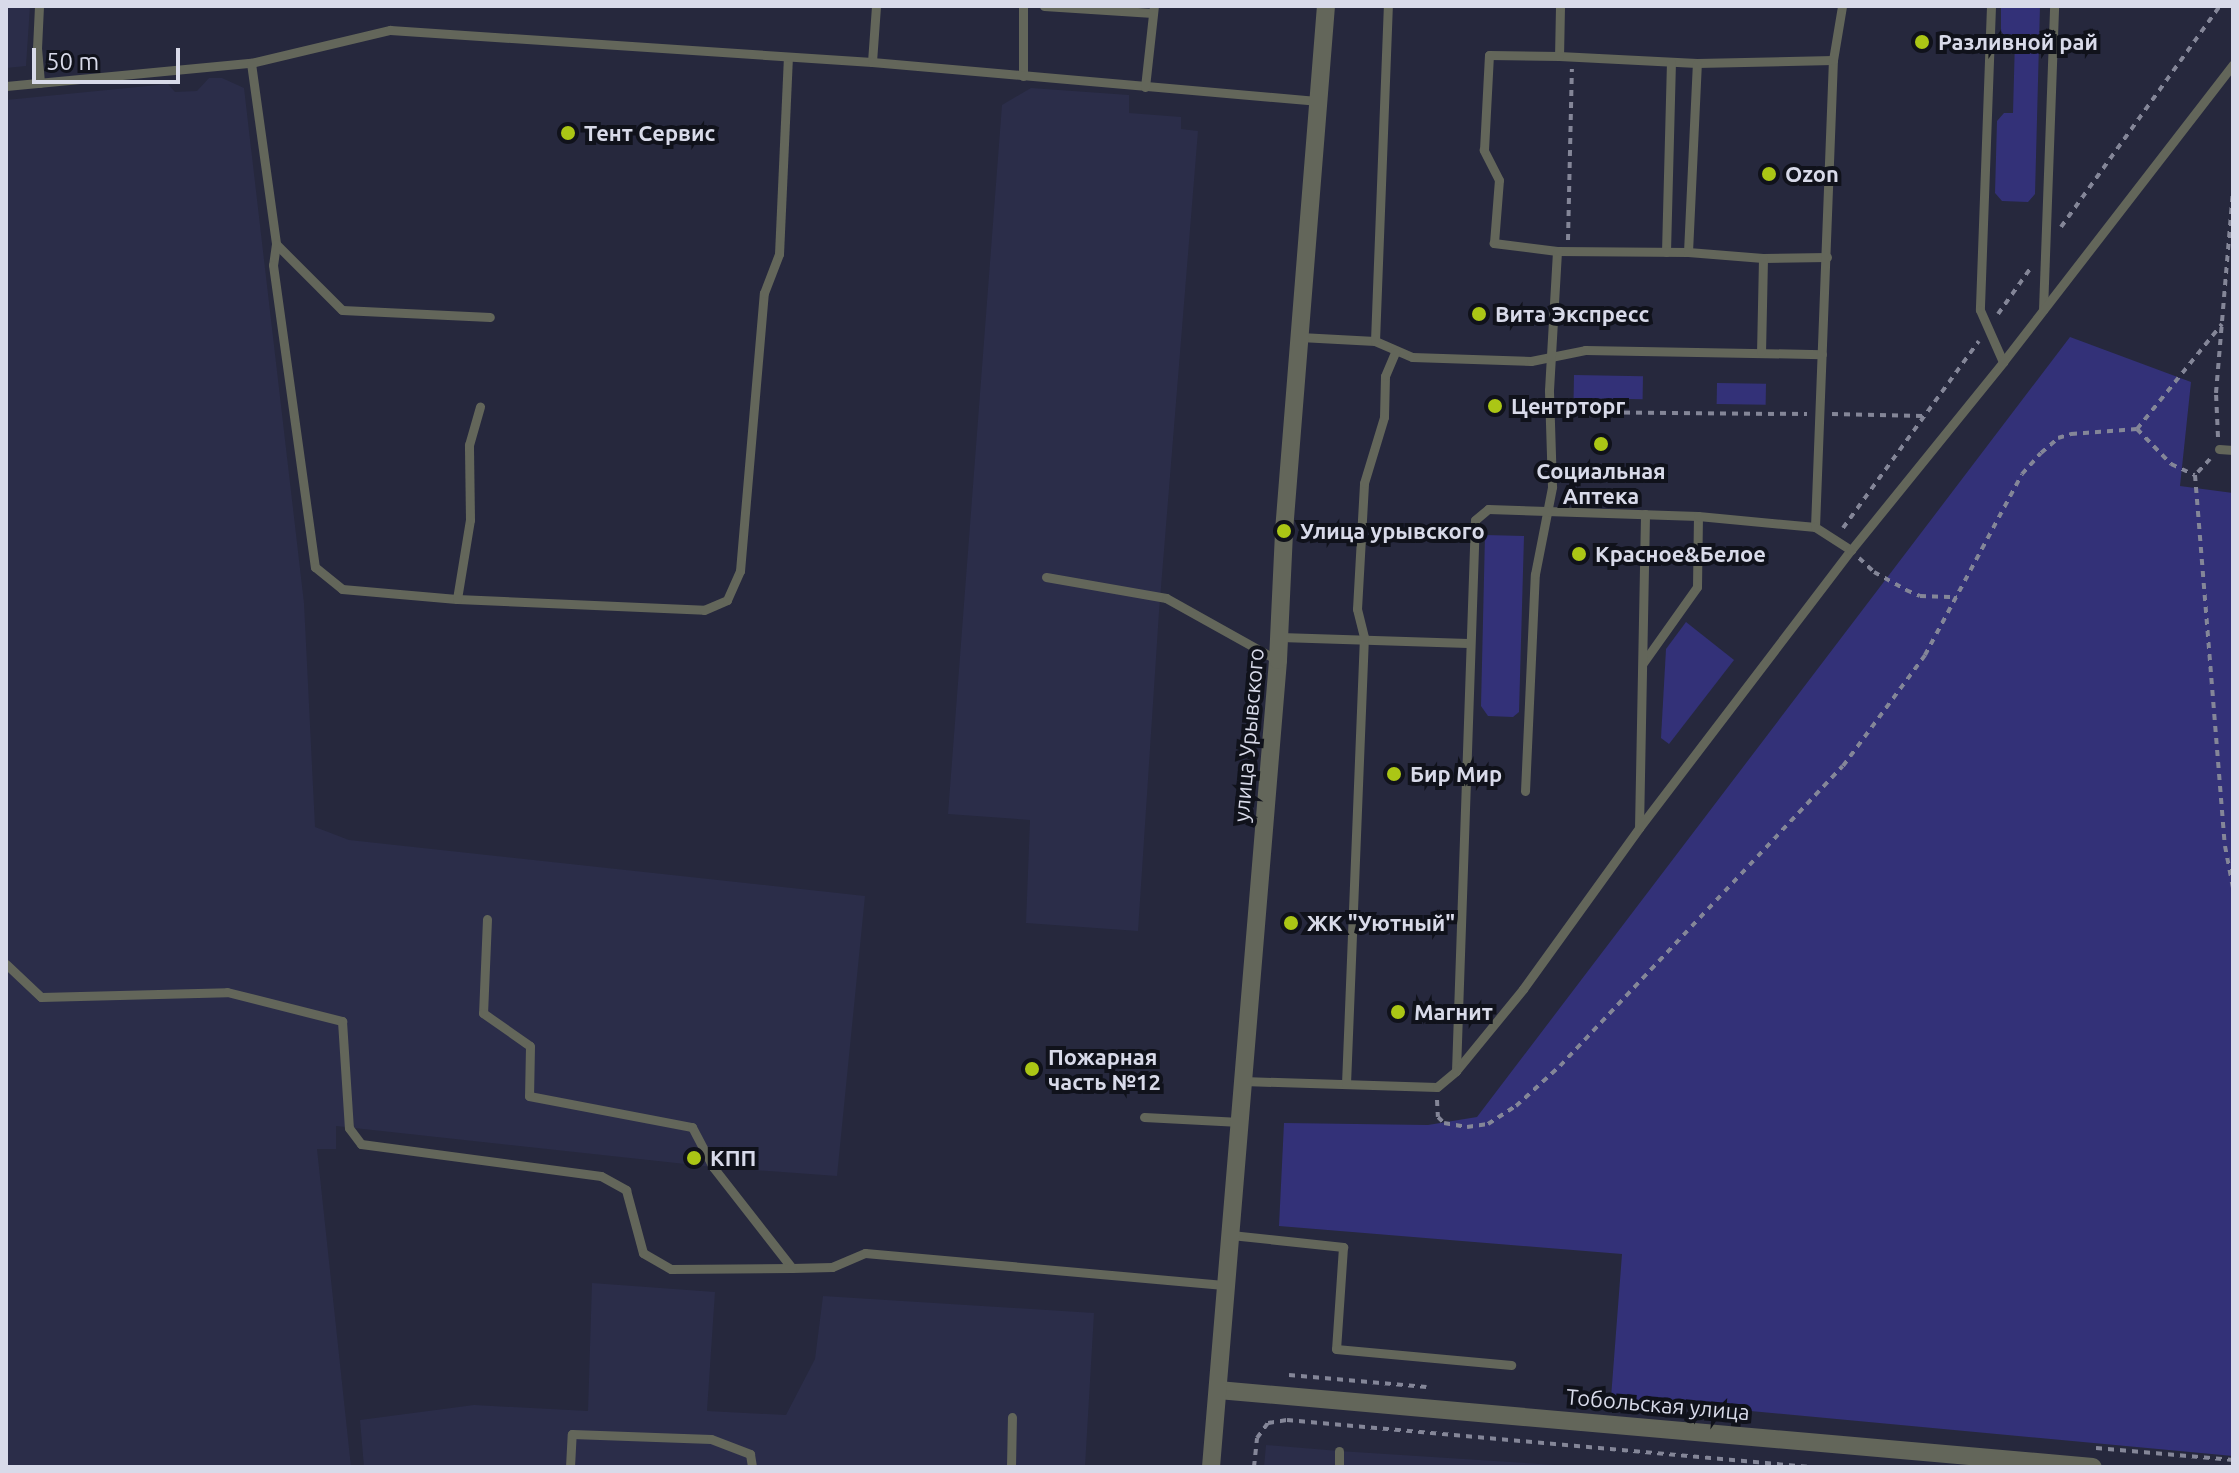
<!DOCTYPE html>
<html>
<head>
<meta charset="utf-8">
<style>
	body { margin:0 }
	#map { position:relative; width:2239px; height:1473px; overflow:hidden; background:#26283d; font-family:Ubuntu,sans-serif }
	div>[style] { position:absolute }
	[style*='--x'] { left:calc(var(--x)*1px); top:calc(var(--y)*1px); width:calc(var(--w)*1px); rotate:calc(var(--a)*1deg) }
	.built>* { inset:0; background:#2b2d49 }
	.green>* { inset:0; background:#333178; transform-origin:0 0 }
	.path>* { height:4px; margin-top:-2px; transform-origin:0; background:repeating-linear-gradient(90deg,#848698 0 6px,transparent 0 12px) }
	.service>* { height:9px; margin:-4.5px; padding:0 4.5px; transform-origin:4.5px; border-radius:4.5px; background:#63665a }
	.minor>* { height:18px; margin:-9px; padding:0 9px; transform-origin:9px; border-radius:9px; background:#63665a }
	.dots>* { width:22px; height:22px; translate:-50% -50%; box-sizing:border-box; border:4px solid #10121b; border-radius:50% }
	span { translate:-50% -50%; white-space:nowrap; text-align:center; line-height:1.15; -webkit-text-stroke:8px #10121b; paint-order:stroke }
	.poi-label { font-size:22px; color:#d8dae9; font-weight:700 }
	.left { translate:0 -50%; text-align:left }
	.street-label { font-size:22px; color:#d8dae9 }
	.frame { position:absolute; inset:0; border:8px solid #d8dae9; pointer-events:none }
	.scale { position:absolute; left:32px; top:48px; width:148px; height:36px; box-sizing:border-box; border:4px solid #d8dae9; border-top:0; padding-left:10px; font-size:24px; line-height:28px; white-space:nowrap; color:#d8dae9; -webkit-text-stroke:6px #10121b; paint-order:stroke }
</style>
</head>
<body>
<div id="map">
	<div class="built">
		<i style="clip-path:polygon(6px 6px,30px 6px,26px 66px,6px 68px)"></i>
		<i style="clip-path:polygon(209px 78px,222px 78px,244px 88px,304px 603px,315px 827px,349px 840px,865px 896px,837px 1176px,713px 1167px,336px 1126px,336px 1149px,317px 1149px,351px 1467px,6px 1467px,6px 100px,168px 84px,175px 92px,197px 91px)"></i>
		<i style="clip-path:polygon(1031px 88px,1129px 95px,1129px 113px,1181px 117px,1181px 129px,1198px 131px,1159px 612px,1138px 931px,1026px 923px,1030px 820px,948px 814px,1002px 105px)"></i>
		<i style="clip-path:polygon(592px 1283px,715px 1292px,707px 1411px,786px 1415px,815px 1359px,823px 1296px,1094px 1313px,1085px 1467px,364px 1467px,360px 1420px,474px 1405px,588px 1411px)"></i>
		<i style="clip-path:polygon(1266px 1445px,1339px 1451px,1586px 1467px,1264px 1467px)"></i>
	</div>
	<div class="green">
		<i style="clip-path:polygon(2001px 6px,2040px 6px,2035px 194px,2028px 202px,2002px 201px,1995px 193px,1997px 121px,2004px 113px,2013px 113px,2015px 39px,2006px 38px,2001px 31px)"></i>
		<i style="clip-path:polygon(2070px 337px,2191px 382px,2180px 486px,2233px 493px,2233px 1456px,1611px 1398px,1622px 1254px,1279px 1226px,1284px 1123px,1428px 1125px,1477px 1117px)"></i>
		<i style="left:1574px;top:375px;width:69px;height:23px;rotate:1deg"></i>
		<i style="left:1717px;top:383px;width:49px;height:21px;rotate:1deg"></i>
		<i style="clip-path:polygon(1485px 535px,1524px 536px,1519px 712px,1513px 717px,1488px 716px,1481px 706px)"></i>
		<i style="clip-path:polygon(1686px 622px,1734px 660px,1669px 744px,1661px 738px,1666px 649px)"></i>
	</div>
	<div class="path">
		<i style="--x:2061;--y:227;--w:272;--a:-54.3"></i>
		<i style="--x:1568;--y:240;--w:171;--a:-88.7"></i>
		<i style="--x:1998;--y:314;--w:55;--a:-54.6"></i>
		<i style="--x:1564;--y:412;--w:243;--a:0.5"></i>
		<i style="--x:1832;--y:414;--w:91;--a:1.3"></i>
		<i style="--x:2137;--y:429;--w:49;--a:45.8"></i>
		<i style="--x:2171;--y:464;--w:26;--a:25"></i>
		<i style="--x:2218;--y:437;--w:44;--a:-92.6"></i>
		<i style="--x:2216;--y:393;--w:205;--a:-85.2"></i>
		<i style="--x:2210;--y:459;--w:22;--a:133"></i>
		<i style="--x:2195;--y:475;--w:372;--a:85.4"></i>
		<i style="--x:2225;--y:846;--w:43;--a:79.2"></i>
		<i style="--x:1843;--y:528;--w:231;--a:-54"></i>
		<i style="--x:1859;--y:558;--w:21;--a:43"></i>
		<i style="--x:1874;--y:572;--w:37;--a:29"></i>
		<i style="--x:1906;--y:590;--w:15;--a:23"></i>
		<i style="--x:1920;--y:596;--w:37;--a:2"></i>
		<i style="--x:1437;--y:1100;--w:17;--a:87"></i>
		<i style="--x:1438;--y:1117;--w:8;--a:45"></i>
		<i style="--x:1444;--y:1123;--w:23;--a:10"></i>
		<i style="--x:1467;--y:1127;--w:21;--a:-8"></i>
		<i style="--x:1488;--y:1124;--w:33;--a:-33"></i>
		<i style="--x:1516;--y:1106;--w:59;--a:-42.3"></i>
		<i style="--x:1560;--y:1066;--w:412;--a:-46.7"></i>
		<i style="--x:1843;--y:766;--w:138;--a:-53.5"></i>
		<i style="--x:1925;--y:655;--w:205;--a:-61.8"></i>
		<i style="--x:2022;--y:474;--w:28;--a:-48"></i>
		<i style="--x:2041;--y:453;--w:23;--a:-41"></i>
		<i style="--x:2058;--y:438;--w:14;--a:-17"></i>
		<i style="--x:2071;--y:434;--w:66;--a:-4.3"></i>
		<i style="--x:2137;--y:429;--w:135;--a:-51"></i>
		<i style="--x:1289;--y:1375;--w:138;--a:5"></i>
		<i style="--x:2096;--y:1448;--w:138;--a:5"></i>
		<i style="--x:1254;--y:1467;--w:29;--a:-84"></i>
		<i style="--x:1257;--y:1438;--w:19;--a:-54"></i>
		<i style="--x:1268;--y:1423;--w:19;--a:-9"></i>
		<i style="--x:1287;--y:1420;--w:525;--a:5.14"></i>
	</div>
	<div class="service">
		<i style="--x:39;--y:6;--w:42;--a:92.7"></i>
		<i style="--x:37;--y:48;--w:35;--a:85"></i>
		<i style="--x:1044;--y:6;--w:109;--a:3.7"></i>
		<i style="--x:1560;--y:6;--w:50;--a:91.1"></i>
		<i style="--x:1559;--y:56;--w:138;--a:2.9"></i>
		<i style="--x:1697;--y:63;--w:136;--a:-1.3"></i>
		<i style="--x:1991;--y:6;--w:304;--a:92.1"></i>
		<i style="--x:1980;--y:310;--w:57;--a:66.1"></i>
		<i style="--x:872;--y:62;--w:56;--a:-85.9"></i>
		<i style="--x:251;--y:63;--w:183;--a:82.1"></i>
		<i style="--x:276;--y:244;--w:21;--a:98"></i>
		<i style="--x:273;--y:265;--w:305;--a:82.1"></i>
		<i style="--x:315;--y:567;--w:35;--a:39"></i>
		<i style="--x:342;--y:589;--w:115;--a:5"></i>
		<i style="--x:457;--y:599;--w:247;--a:2.5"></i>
		<i style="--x:704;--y:610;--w:25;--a:-23"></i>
		<i style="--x:727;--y:600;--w:32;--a:-66"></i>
		<i style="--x:740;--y:571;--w:279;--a:-85.1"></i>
		<i style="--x:764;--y:293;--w:42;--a:-69"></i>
		<i style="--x:779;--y:254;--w:197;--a:-87.4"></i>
		<i style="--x:1023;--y:76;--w:70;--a:-90"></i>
		<i style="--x:6;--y:86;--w:246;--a:-5.4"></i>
		<i style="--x:251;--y:63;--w:143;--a:-13.4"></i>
		<i style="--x:390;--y:30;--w:483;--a:3.8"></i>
		<i style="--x:872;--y:62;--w:449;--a:5"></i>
		<i style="--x:1145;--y:87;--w:81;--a:-83.7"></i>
		<i style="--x:276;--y:244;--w:93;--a:45"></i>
		<i style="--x:342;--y:310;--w:148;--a:2.7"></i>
		<i style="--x:1557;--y:251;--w:64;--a:-172.8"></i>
		<i style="--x:1494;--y:243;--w:63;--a:-85.5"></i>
		<i style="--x:1499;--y:180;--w:34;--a:-117"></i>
		<i style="--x:1484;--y:150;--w:95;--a:-87"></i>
		<i style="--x:1489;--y:55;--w:70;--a:0.8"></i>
		<i style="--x:1666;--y:252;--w:190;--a:-88.5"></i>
		<i style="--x:1688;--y:252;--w:189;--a:-87.3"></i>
		<i style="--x:1763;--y:258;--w:64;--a:-0.9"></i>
		<i style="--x:2043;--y:310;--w:304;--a:-87.9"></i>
		<i style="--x:1300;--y:337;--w:75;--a:3.1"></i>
		<i style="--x:1375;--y:341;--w:40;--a:23.4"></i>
		<i style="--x:1412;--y:357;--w:119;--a:1.9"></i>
		<i style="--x:1531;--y:361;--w:55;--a:-11.5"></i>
		<i style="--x:1585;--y:350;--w:237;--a:1"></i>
		<i style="--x:1375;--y:341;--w:335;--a:-87.8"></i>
		<i style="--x:2219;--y:449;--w:14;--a:4"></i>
		<i style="--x:1815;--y:527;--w:467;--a:-87.8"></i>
		<i style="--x:1833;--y:60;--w:55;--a:-80.5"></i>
		<i style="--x:1046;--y:577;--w:122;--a:9.9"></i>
		<i style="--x:1166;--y:598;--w:127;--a:29.2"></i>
		<i style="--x:457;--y:599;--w:80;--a:-80.7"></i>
		<i style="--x:470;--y:520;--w:75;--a:-90.8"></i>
		<i style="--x:469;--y:445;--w:40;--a:-74"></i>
		<i style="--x:1280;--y:637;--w:188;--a:1.8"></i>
		<i style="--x:1643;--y:663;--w:93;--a:-54.6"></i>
		<i style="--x:1697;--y:587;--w:71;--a:-89.2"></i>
		<i style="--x:1525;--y:791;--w:217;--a:-87.4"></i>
		<i style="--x:1535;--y:574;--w:89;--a:-78.9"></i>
		<i style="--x:1552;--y:487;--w:97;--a:-91.8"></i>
		<i style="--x:1549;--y:390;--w:139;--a:-86.7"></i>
		<i style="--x:1557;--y:251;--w:131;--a:0.4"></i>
		<i style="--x:1688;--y:252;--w:75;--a:4.6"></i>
		<i style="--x:1763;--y:258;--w:94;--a:91.2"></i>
		<i style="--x:1639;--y:828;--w:314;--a:-88.9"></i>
		<i style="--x:487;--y:919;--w:94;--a:92.4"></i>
		<i style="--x:483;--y:1013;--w:57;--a:35.1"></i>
		<i style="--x:530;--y:1046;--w:50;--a:91.1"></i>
		<i style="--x:529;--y:1096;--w:166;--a:10.8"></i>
		<i style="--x:692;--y:1127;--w:45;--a:62.3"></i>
		<i style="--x:713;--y:1167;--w:128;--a:52"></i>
		<i style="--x:792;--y:1268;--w:40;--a:-1.4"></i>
		<i style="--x:832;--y:1267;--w:36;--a:-23"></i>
		<i style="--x:865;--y:1253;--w:363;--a:5.1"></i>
		<i style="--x:6;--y:964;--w:48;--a:43.3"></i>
		<i style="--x:41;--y:997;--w:186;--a:-1.5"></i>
		<i style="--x:227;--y:992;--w:119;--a:14.2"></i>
		<i style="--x:342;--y:1021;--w:107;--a:86.3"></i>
		<i style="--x:349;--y:1128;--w:20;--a:53"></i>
		<i style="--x:361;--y:1144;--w:242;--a:7.6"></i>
		<i style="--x:601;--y:1176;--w:29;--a:29"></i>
		<i style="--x:626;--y:1190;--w:65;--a:74.9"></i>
		<i style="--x:643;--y:1253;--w:32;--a:30"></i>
		<i style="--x:671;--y:1269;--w:121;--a:-0.5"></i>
		<i style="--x:1456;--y:1071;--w:551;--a:-88.03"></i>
		<i style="--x:1475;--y:520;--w:17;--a:-40"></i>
		<i style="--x:1488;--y:509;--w:210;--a:1.9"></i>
		<i style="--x:1698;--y:516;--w:118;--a:5.4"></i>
		<i style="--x:1815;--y:527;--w:43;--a:32.6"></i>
		<i style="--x:1243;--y:1081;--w:194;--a:1.8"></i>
		<i style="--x:1437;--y:1087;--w:25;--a:-40"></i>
		<i style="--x:1456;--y:1071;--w:106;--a:-50.7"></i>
		<i style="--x:1523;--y:989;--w:198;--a:-54.2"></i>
		<i style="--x:1639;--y:828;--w:350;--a:-52.7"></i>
		<i style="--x:1851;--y:550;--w:242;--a:-51"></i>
		<i style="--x:2003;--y:362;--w:376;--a:-52.3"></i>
		<i style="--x:1346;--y:1084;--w:447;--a:-87.7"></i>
		<i style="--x:1364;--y:637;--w:29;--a:-104"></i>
		<i style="--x:1357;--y:609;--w:126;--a:-86.8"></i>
		<i style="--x:1364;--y:483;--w:69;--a:-73.1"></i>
		<i style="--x:1384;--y:417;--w:41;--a:-88.6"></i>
		<i style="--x:1385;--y:376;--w:26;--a:-67"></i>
		<i style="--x:1144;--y:1117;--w:96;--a:3"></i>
		<i style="--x:1231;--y:1235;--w:113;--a:6.1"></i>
		<i style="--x:1343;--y:1247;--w:102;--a:93.9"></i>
		<i style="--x:1336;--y:1349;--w:176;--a:5.2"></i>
		<i style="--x:1339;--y:1451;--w:16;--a:90"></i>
		<i style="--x:570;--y:1467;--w:33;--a:-87"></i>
		<i style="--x:572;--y:1434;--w:139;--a:2.1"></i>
		<i style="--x:711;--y:1439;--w:42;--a:21"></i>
		<i style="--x:750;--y:1454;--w:13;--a:81"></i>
		<i style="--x:1011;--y:1467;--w:50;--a:-88.9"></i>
	</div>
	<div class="minor">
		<i style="--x:1218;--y:1390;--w:878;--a:5.03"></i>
		<i style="--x:1211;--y:1467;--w:810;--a:-85.25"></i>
		<i style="--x:1278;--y:660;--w:129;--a:-87.3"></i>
		<i style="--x:1284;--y:531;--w:527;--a:-85.43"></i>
	</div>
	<div class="dots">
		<i style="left:1922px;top:42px;background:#abc615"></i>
		<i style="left:568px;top:133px;background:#abc615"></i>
		<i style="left:1769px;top:174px;background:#abc615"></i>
		<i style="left:1479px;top:314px;background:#abc615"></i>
		<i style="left:1495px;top:406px;background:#abc615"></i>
		<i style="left:1601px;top:444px;background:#abc615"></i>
		<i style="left:1284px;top:531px;background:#abc615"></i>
		<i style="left:1579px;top:554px;background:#abc615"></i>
		<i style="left:1394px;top:774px;background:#abc615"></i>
		<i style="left:1291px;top:923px;background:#abc615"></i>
		<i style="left:1398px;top:1012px;background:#abc615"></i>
		<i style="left:1032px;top:1069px;background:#abc615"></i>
		<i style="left:694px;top:1158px;background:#abc615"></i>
	</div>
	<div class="poi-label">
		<span class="left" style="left:1938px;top:42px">Разливной рай</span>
		<span class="left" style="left:584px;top:133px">Тент Сервис</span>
		<span class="left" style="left:1785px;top:174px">Ozon</span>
		<span class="left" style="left:1495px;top:314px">Вита Экспресс</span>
		<span class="left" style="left:1511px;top:406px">Центрторг</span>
		<span style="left:1601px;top:483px">Социальная<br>Аптека</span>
		<span class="left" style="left:1300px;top:531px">Улица урывского</span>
		<span class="left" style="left:1595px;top:554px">Красное&amp;Белое</span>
		<span class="left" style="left:1410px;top:774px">Бир Мир</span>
		<span class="left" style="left:1307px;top:923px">ЖК "Уютный"</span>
		<span class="left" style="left:1414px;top:1012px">Магнит</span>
		<span class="left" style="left:1048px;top:1069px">Пожарная<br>часть №12</span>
		<span class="left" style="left:710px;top:1158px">КПП</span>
	</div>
	<div class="street-label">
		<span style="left:1248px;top:735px;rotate:-85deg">улица Урывского</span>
		<span style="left:1658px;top:1404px;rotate:5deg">Тобольская улица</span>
	</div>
	<div class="frame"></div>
	<div class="scale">50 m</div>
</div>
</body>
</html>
